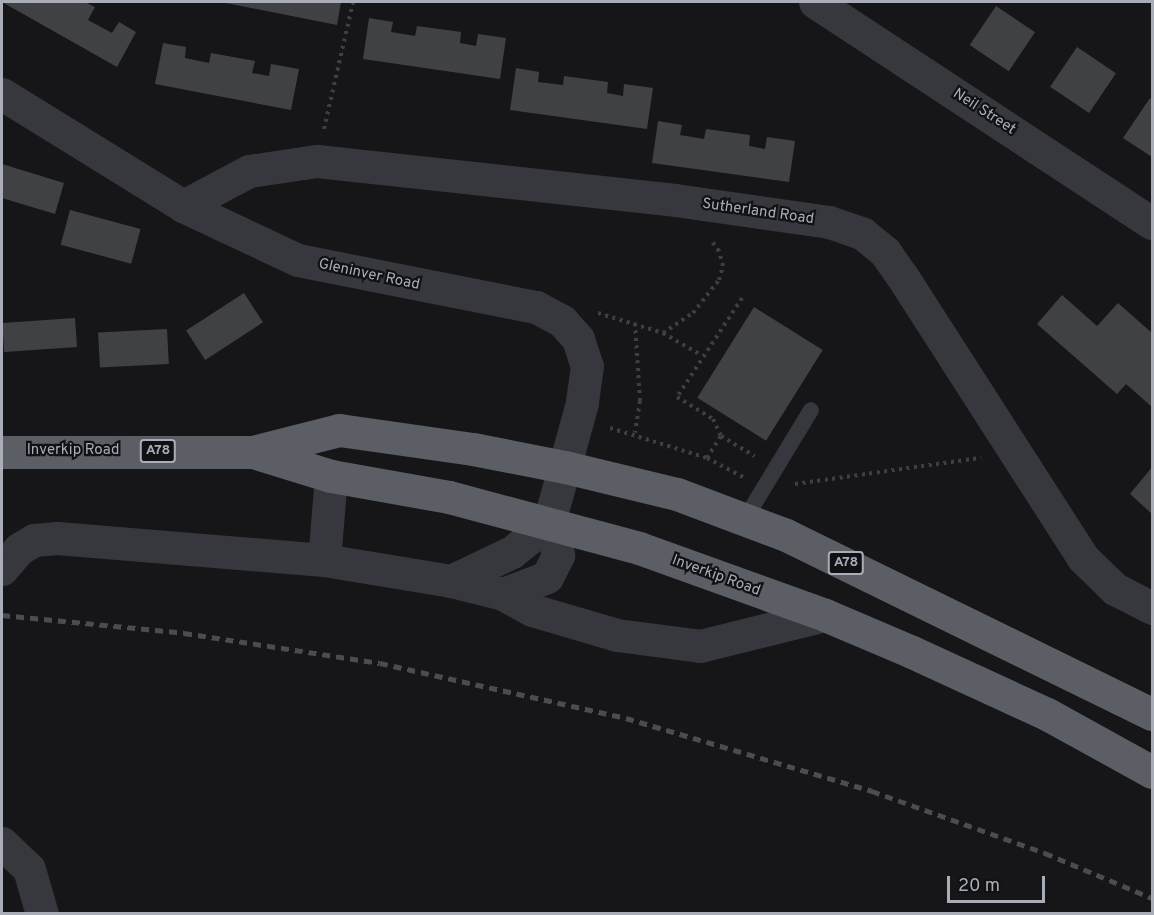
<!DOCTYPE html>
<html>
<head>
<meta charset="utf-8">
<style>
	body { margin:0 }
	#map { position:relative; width:1154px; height:915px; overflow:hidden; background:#161618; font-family:Overpass,sans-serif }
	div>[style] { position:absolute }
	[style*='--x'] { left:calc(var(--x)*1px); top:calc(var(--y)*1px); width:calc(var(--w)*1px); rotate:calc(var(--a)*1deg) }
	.building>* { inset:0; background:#404145; transform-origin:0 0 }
	.path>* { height:4px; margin-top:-2px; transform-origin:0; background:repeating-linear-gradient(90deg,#3d3f44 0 3px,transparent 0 7.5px) }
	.service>* { height:16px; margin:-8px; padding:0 8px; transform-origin:8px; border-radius:8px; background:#37383d }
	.minor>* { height:33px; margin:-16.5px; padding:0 16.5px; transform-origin:16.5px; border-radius:16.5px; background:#37383d }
	.tertiary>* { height:33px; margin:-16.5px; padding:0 16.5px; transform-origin:16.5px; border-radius:16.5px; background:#37383d }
	.trunk>* { height:33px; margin:-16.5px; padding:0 16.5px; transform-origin:16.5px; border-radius:16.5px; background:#5b5e65 }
	.rail>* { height:4.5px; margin-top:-2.25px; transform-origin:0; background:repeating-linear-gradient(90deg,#4a4c52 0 8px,transparent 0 14px) }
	span { translate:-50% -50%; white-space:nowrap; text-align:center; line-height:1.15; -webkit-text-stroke:4.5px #111113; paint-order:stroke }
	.shield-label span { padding:2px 4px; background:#111113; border:2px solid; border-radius:4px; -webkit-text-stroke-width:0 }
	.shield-label { font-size:14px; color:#a8adb8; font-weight:700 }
	.street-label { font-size:15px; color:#a8adb8 }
	.frame { position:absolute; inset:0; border:3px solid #a8adb8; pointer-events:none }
	.scale { position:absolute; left:947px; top:876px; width:98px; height:27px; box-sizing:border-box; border:3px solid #a8adb8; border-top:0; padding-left:8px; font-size:18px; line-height:21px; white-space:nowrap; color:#a8adb8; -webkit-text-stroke:4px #111113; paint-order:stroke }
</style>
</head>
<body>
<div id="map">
	<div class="building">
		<i style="clip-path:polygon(2px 2px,85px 2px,95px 7px,88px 20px,112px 33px,119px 22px,136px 32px,117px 67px)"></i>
		<i style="clip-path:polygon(221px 2px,341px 2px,337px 25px)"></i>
		<i style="left:996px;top:6px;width:47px;height:47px;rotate:34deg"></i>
		<i style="clip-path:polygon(369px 18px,393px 22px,391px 32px,415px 36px,417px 26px,461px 32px,460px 43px,476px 46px,478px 34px,506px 38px,500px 79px,363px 59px)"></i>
		<i style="clip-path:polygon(163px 43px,186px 47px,185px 58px,209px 63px,211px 53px,255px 61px,252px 73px,269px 76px,271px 64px,299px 69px,291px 110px,155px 84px)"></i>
		<i style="left:1077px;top:47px;width:47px;height:48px;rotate:34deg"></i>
		<i style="clip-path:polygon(516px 68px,539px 72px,538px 82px,563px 85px,564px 76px,608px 82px,607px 93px,623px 96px,624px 84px,653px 88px,647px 129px,510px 110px)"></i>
		<i style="clip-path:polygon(1150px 98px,1152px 100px,1152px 157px,1123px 138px)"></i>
		<i style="clip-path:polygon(658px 121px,682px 125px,680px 135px,704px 139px,706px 129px,750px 135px,749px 146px,765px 149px,767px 137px,795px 141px,789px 182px,652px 163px)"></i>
		<i style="clip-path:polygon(2px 164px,64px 183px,55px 214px,2px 198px)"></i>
		<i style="left:70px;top:210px;width:73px;height:36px;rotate:15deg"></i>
		<i style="left:244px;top:293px;width:35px;height:69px;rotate:57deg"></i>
		<i style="clip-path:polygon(1062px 295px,1097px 326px,1118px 303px,1152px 333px,1152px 407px,1126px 384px,1117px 394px,1037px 324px)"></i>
		<i style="left:754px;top:307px;width:81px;height:107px;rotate:32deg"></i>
		<i style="left:75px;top:318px;width:29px;height:73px;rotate:86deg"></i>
		<i style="left:167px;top:329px;width:35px;height:69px;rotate:87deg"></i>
		<i style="clip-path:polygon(1152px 467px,1152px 514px,1130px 494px)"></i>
	</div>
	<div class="path">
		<i style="--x:324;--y:129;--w:130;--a:-77.1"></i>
		<i style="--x:742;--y:298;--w:118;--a:123.3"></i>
		<i style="--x:677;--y:397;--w:42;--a:31.4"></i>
		<i style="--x:713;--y:419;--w:19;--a:65"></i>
		<i style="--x:721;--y:436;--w:39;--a:31"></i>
		<i style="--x:598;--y:313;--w:68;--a:17.1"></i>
		<i style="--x:663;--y:333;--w:36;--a:-34"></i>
		<i style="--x:693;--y:313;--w:42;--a:-51.8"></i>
		<i style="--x:719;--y:280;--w:15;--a:-74"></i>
		<i style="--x:723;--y:266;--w:16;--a:-105"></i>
		<i style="--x:719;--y:251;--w:14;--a:-126"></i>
		<i style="--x:635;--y:323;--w:78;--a:86.3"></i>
		<i style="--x:640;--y:401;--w:32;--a:99"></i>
		<i style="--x:663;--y:333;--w:44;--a:30.1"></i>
		<i style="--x:610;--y:428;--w:102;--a:17.2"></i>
		<i style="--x:707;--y:458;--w:41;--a:27.8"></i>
		<i style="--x:707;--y:458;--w:26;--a:-58"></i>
		<i style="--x:795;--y:484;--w:188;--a:-8"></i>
	</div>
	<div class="service">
		<i style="--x:745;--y:519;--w:127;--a:-58.8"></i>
	</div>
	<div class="minor">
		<i style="--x:815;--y:2;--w:403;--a:33.3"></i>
		<i style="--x:183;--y:206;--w:75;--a:-27.9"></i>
		<i style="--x:249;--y:171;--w:69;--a:-8.4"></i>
		<i style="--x:317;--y:161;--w:360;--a:6.2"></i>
		<i style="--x:675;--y:200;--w:156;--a:8.1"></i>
		<i style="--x:829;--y:222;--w:36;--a:19"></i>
		<i style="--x:863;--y:234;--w:28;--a:39"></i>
		<i style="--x:885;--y:252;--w:29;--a:55"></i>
		<i style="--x:902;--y:276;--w:335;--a:57.3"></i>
		<i style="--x:1083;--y:558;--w:45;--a:44.1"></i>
		<i style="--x:1115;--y:589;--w:42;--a:27.2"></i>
		<i style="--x:324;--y:560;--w:84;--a:-85.2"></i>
		<i style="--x:2;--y:569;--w:26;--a:-50"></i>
		<i style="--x:19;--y:549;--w:17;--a:-31"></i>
		<i style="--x:34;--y:540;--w:23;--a:-5"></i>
		<i style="--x:57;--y:538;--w:268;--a:4.7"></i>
		<i style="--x:324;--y:560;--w:129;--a:9.4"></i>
		<i style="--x:451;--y:581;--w:54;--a:14"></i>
		<i style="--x:503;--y:594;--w:47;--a:-21.1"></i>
		<i style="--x:547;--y:577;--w:25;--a:-63"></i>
		<i style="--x:558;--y:555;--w:34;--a:-105"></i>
		<i style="--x:549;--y:522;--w:48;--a:141"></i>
		<i style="--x:512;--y:552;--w:68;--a:154.6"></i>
		<i style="--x:503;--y:594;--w:33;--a:29"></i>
		<i style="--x:532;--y:610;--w:89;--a:16.4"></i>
		<i style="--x:617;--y:635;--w:84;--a:7.5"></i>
		<i style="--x:700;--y:646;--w:129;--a:-13.9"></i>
		<i style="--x:2;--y:843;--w:37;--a:44"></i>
		<i style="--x:29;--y:869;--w:47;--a:73.9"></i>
	</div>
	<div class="tertiary">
		<i style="--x:2;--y:94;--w:213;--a:31.7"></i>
		<i style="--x:183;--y:206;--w:127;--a:25.2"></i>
		<i style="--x:298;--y:260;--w:243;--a:11.2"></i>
		<i style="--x:536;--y:307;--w:30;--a:28"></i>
		<i style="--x:562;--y:321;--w:24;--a:48"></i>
		<i style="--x:578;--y:339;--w:28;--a:72"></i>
		<i style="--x:587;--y:366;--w:37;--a:98"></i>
		<i style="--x:582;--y:403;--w:123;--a:105.5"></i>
	</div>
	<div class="trunk">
		<i style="--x:2;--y:452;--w:251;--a:0"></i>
		<i style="--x:253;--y:452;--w:89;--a:-14.3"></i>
		<i style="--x:339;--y:430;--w:135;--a:8.1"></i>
		<i style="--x:473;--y:449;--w:94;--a:11.1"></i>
		<i style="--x:565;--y:467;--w:115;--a:13.6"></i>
		<i style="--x:677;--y:494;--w:116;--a:20.6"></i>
		<i style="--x:786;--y:535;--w:407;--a:26.1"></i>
		<i style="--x:253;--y:452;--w:82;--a:17.1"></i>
		<i style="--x:331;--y:476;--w:120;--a:10.1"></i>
		<i style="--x:449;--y:497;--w:197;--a:15"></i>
		<i style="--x:639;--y:548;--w:198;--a:19.8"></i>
		<i style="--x:825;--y:615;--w:95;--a:23"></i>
		<i style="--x:912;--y:652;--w:149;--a:24.7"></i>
		<i style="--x:1047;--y:714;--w:120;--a:28.9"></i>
	</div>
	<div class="rail">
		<i style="--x:2;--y:615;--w:183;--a:5.6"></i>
		<i style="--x:184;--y:633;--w:198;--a:8.7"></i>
		<i style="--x:380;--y:663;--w:252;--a:12.6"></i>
		<i style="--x:626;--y:718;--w:257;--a:16.5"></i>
		<i style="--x:872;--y:791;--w:184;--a:19.7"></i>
		<i style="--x:1045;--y:853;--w:116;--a:22.8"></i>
	</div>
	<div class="shield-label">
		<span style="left:158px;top:451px">A78</span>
		<span style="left:846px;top:563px">A78</span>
	</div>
	<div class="street-label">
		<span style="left:984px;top:112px;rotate:33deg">Neil Street</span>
		<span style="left:758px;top:212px;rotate:8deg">Sutherland Road</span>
		<span style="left:369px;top:275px;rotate:12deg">Gleninver Road</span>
		<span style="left:73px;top:451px">Inverkip Road</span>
		<span style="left:716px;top:576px;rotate:20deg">Inverkip Road</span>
	</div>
	<div class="frame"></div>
	<div class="scale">20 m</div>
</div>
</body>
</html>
